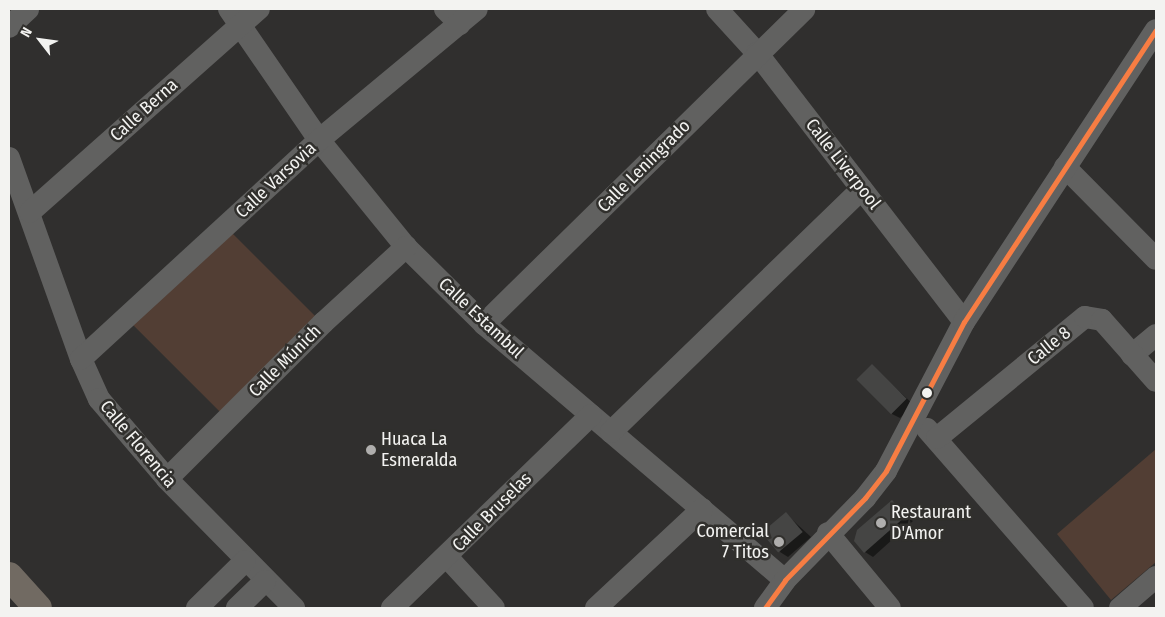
<!DOCTYPE html>
<html>
<head>
<meta charset="utf-8">
<style>
	body { margin:0 }
	#map { position:relative; width:1165px; height:617px; overflow:hidden; background:#302f2e; font-family:"Fira Sans Condensed",sans-serif }
	div>[style] { position:absolute }
	[style*='--x'] { left:calc(var(--x)*1px); top:calc(var(--y)*1px); width:calc(var(--w)*1px); rotate:calc(var(--a)*1deg) }
	.green>* { inset:0; background:#523e34; transform-origin:0 0 }
	.shadow>* { inset:0; background:#0007 }
	.building>* { inset:0; background:#454544; transform-origin:0 0 }
	.minor>* { height:22px; margin:-11px; padding:0 11px; transform-origin:11px; border-radius:11px; background:#616160 }
	.major>* { height:28px; margin:-14px; padding:0 14px; transform-origin:14px; border-radius:14px; background:#716a62 }
	.bus-1>* { height:5px; margin:-2.5px; padding:0 2.5px; transform-origin:2.5px; border-radius:2.5px; background:#f77d43 }
	.dots>* { width:14px; height:14px; translate:-50% -50%; box-sizing:border-box; border:2px solid #31302d; border-radius:50% }
	span { translate:-50% -50%; white-space:nowrap; text-align:center; line-height:1.15; -webkit-text-stroke:5px #31302d; paint-order:stroke }
	.street-label { font-size:18px; color:#f3f3f1 }
	.poi-label { font-size:18px; color:#f3f3f1 }
	.left { translate:0 -50%; text-align:left }
	.right { translate:-100% -50%; text-align:right }
	.frame { position:absolute; inset:0; border:10px solid #f3f3f1; pointer-events:none }
	.north { position:absolute; left:15px; top:15px; width:50px; height:50px; -webkit-text-stroke:4px #31302d; paint-order:stroke; rotate:300deg; font-size:14px; font-weight:700; line-height:20px; text-align:center; color:#f3f3f1 }
	.north::after { content:''; display:block; margin:auto; width:18px; height:22px; background:#f3f3f1; clip-path:polygon(50% 0,100% 100%,50% 72%,0 100%) }
</style>
</head>
<body>
<div id="map">
	<div class="green">
		<i style="left:225px;top:226px;width:138px;height:135px;rotate:45deg"></i>
		<i style="clip-path:polygon(1156px 449px,1156px 562px,1111px 600px,1057px 534px)"></i>
	</div>
	<div class="shadow">
		<i style="clip-path:polygon(872px 366px,914px 405px,900px 418px,892px 414px)"></i>
		<i style="clip-path:polygon(892px 501px,913px 521px,873px 557px,865px 552px)"></i>
		<i style="clip-path:polygon(786px 514px,811px 537px,788px 557px,780px 552px)"></i>
	</div>
	<div class="building">
		<i style="left:872px;top:364px;width:49px;height:22px;rotate:45deg"></i>
		<i style="clip-path:polygon(892px 500px,906px 516px,864px 553px,854px 541px,857px 530px)"></i>
		<i style="left:786px;top:512px;width:26px;height:32px;rotate:50deg"></i>
	</div>
	<div class="minor">
		<i style="--x:229;--y:9;--w:159;--a:55.5"></i>
		<i style="--x:319;--y:140;--w:138;--a:50.9"></i>
		<i style="--x:406;--y:247;--w:110;--a:44.6"></i>
		<i style="--x:484;--y:324;--w:395;--a:40.4"></i>
		<i style="--x:445;--y:9;--w:21;--a:45"></i>
		<i style="--x:717;--y:9;--w:59;--a:47.7"></i>
		<i style="--x:757;--y:53;--w:339;--a:52.4"></i>
		<i style="--x:9;--y:27;--w:26;--a:-43"></i>
		<i style="--x:9;--y:158;--w:214;--a:70.3"></i>
		<i style="--x:81;--y:359;--w:44;--a:65.8"></i>
		<i style="--x:99;--y:399;--w:105;--a:49.6"></i>
		<i style="--x:167;--y:479;--w:181;--a:45.4"></i>
		<i style="--x:1065;--y:167;--w:129;--a:45.3"></i>
		<i style="--x:30;--y:212;--w:306;--a:-41.6"></i>
		<i style="--x:484;--y:324;--w:449;--a:-44.5"></i>
		<i style="--x:1132;--y:355;--w:31;--a:-40"></i>
		<i style="--x:81;--y:359;--w:323;--a:-42.6"></i>
		<i style="--x:319;--y:140;--w:205;--a:-39.7"></i>
		<i style="--x:927;--y:429;--w:237;--a:48.9"></i>
		<i style="--x:611;--y:432;--w:349;--a:-44.1"></i>
		<i style="--x:937;--y:438;--w:191;--a:-39.3"></i>
		<i style="--x:1085;--y:317;--w:17;--a:10"></i>
		<i style="--x:1102;--y:320;--w:81;--a:48.5"></i>
		<i style="--x:167;--y:479;--w:221;--a:-45"></i>
		<i style="--x:323;--y:323;--w:113;--a:-42.5"></i>
		<i style="--x:828;--y:533;--w:97;--a:50.4"></i>
		<i style="--x:447;--y:557;--w:69;--a:47.3"></i>
		<i style="--x:197;--y:608;--w:67;--a:-44.4"></i>
		<i style="--x:237;--y:608;--w:39;--a:-44"></i>
		<i style="--x:392;--y:608;--w:277;--a:-44.1"></i>
		<i style="--x:596;--y:608;--w:145;--a:-43"></i>
		<i style="--x:765;--y:608;--w:34;--a:-54"></i>
		<i style="--x:785;--y:580;--w:115;--a:-45.7"></i>
		<i style="--x:865;--y:498;--w:34;--a:-52"></i>
		<i style="--x:886;--y:471;--w:168;--a:-62.4"></i>
		<i style="--x:964;--y:322;--w:349;--a:-56.7"></i>
		<i style="--x:1120;--y:608;--w:48;--a:-40.7"></i>
	</div>
	<div class="major">
		<i style="--x:9;--y:576;--w:43;--a:47.8"></i>
	</div>
	<div class="bus-1">
		<i style="--x:765;--y:608;--w:34;--a:-54"></i>
		<i style="--x:785;--y:580;--w:115;--a:-45.7"></i>
		<i style="--x:865;--y:498;--w:34;--a:-52"></i>
		<i style="--x:886;--y:471;--w:168;--a:-62.4"></i>
		<i style="--x:964;--y:322;--w:349;--a:-56.7"></i>
	</div>
	<div class="dots">
		<i style="left:927px;top:393px;background:#f3f3f1"></i>
		<i style="left:371px;top:450px;background:#afaead"></i>
		<i style="left:881px;top:523px;background:#afaead"></i>
		<i style="left:779px;top:542px;background:#afaead"></i>
	</div>
	<div class="street-label">
		<span style="left:144px;top:110px;rotate:-42deg">Calle Berna</span>
		<span style="left:843px;top:164px;rotate:52deg">Calle Liverpool</span>
		<span style="left:644px;top:166px;rotate:-45deg">Calle Leningrado</span>
		<span style="left:276px;top:180px;rotate:-43deg">Calle Varsovia</span>
		<span style="left:481px;top:318px;rotate:43deg">Calle Estambul</span>
		<span style="left:1049px;top:346px;rotate:-39deg">Calle 8</span>
		<span style="left:285px;top:361px;rotate:-45deg">Calle Múnich</span>
		<span style="left:138px;top:444px;rotate:50deg">Calle Florencia</span>
		<span style="left:492px;top:512px;rotate:-45deg">Calle Bruselas</span>
	</div>
	<div class="poi-label">
		<span class="left" style="left:381px;top:450px">Huaca La<br>Esmeralda</span>
		<span class="left" style="left:891px;top:523px">Restaurant<br>D'Amor</span>
		<span class="right" style="left:769px;top:542px">Comercial<br>7 Titos</span>
	</div>
	<div class="frame"></div>
	<div class="north">N</div>
</div>
</body>
</html>
